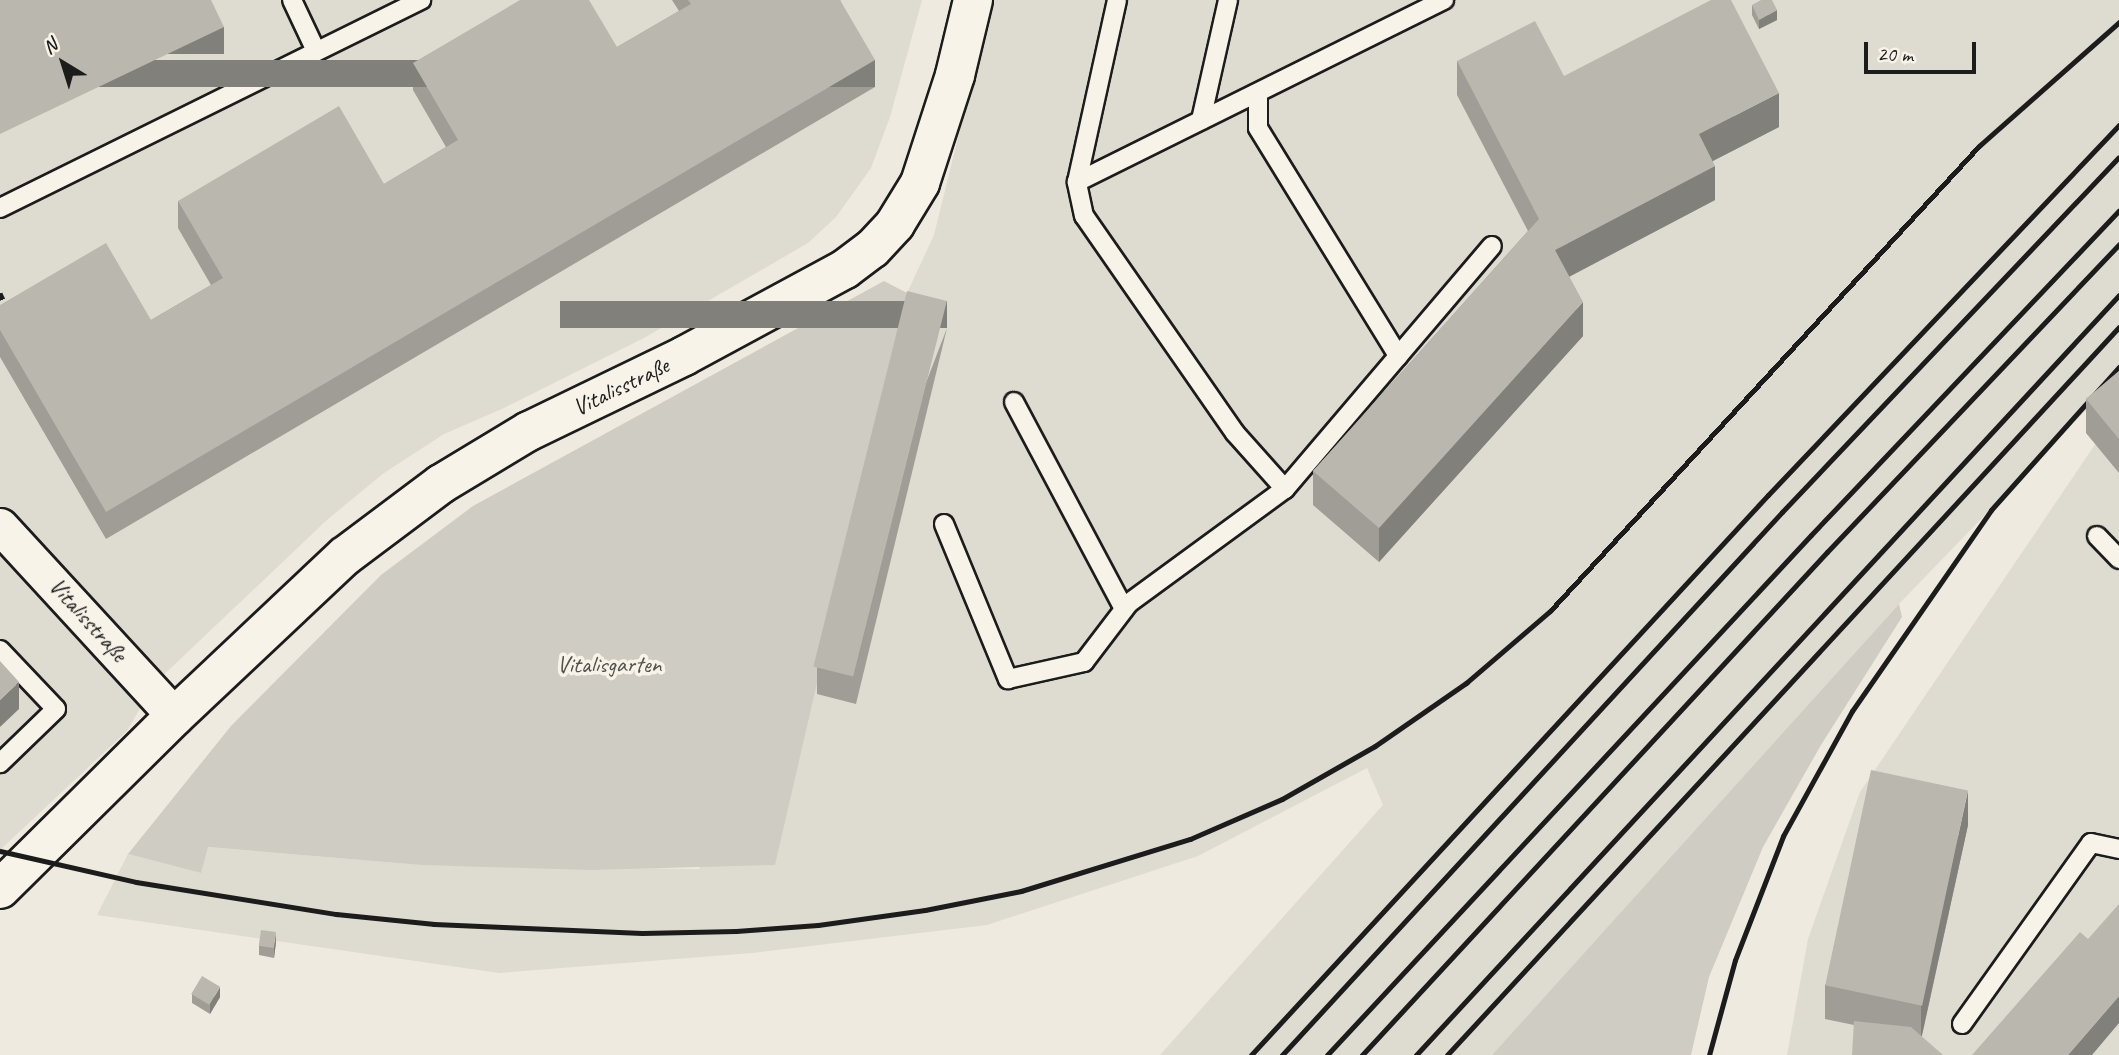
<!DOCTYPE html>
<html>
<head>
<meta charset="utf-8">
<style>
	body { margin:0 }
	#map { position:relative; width:2119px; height:1055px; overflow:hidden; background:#eeeae0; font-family:Caveat,sans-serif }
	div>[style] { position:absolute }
	.built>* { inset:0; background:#dedbd1 }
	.green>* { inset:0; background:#cfccc3 }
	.path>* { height:4.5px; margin-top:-2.25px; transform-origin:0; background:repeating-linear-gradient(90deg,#1c1c1c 0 7px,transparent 0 12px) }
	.roads { filter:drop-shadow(2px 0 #1c1c1c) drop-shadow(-2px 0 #1c1c1c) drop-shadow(0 2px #1c1c1c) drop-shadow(0 -2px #1c1c1c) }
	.service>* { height:18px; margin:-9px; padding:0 9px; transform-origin:9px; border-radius:9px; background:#f7f3e8 }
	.minor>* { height:35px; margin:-17.5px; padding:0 17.5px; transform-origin:17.5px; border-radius:17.5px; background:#f7f3e8 }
	.tertiary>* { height:38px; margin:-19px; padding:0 19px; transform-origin:19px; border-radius:19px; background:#f7f3e8 }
	.rail>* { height:5px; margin:-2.5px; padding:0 2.5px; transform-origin:2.5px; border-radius:2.5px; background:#1c1c1c }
	.wall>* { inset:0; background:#a09d96 }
	.shaded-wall>* { inset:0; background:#82807a; transform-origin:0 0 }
	.building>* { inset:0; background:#bab7af; transform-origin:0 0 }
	span { translate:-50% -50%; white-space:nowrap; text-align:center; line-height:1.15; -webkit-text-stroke:7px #f7f3e8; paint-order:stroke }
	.street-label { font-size:24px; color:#1c1c1c }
	.park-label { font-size:24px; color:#52514e }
	.north { position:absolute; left:28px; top:28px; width:70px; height:70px; -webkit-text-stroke:5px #f7f3e8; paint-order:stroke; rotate:322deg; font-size:19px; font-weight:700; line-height:28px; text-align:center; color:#1c1c1c }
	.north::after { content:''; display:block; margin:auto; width:24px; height:32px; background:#1c1c1c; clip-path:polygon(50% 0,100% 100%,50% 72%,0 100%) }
	.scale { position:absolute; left:1864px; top:42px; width:112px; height:32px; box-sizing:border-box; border:4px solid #1c1c1c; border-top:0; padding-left:9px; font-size:21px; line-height:24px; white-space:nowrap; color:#1c1c1c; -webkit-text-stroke:5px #f7f3e8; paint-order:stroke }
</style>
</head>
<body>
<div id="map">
	<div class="built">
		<i style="clip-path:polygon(0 0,922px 0,890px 117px,871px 168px,836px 217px,808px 243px,644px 338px,504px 408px,444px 434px,384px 473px,328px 519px,154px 684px,127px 731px,0 850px)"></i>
		<i style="clip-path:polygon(992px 0,2119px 0,2119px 376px,1899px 604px,1492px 1055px,1160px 1055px,1383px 805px,1367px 768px,1198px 856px,987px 925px,752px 953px,499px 973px,97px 915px,128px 854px,201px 873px,207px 847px,421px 865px,699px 869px,907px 293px,934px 235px)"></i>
		<i style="clip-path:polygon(2119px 409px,2119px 1055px,1787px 1055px,1808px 939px,1860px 792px)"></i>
	</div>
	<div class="green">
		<i style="clip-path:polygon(884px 281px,907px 293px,775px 865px,590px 870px,421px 865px,208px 847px,201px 873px,128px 854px,231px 726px,381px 575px,473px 506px)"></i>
		<i style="clip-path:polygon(1899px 604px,1902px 617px,1821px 745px,1763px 847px,1709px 977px,1691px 1055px,1492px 1055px)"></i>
	</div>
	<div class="path">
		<i style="left:0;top:293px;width:17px;rotate:65deg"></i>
	</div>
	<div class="roads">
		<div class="service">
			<i style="left:292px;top:0;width:56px;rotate:64.8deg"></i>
			<i style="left:1258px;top:93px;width:35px;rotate:90deg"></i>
			<i style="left:1258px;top:128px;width:268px;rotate:58.4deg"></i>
			<i style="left:1201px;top:120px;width:123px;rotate:-77.3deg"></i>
			<i style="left:1077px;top:182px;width:186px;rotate:-77.6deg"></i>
			<i style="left:0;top:208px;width:470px;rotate:-26.3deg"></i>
			<i style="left:1014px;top:402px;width:234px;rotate:62deg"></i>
			<i style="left:1285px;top:489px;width:319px;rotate:-49.6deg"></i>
			<i style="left:944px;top:524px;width:168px;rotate:67.6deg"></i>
			<i style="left:1008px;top:679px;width:78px;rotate:-12.6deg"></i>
			<i style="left:1084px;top:662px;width:74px;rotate:-52.7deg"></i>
			<i style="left:1129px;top:603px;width:193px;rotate:-36.2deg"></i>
			<i style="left:1285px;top:489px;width:75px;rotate:-131.8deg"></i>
			<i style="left:1235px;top:433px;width:264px;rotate:-124.8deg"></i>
			<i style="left:1084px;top:216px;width:35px;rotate:-102deg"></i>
			<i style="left:1077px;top:182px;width:410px;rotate:-26.4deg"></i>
			<i style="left:2097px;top:536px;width:32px;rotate:46deg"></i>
			<i style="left:0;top:650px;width:81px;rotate:46.5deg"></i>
			<i style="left:56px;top:709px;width:78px;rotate:136deg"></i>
			<i style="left:1962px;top:1024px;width:222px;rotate:-54.5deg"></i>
			<i style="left:2091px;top:843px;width:29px;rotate:12deg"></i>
		</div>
		<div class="minor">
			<i style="left:0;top:526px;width:258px;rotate:47.4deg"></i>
		</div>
		<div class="tertiary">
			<i style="left:0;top:889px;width:246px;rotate:-44.7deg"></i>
			<i style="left:175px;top:716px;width:233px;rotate:-43.3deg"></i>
			<i style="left:345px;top:556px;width:120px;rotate:-36.9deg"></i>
			<i style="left:441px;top:484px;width:103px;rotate:-31.1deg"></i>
			<i style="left:529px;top:431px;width:172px;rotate:-25.8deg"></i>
			<i style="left:684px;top:356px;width:183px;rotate:-28.4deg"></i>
			<i style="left:845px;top:269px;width:34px;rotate:-37deg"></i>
			<i style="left:872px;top:249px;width:34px;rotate:-47deg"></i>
			<i style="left:895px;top:224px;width:48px;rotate:-58.6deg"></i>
			<i style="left:920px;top:183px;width:114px;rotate:-72deg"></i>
			<i style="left:955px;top:75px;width:77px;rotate:-76.5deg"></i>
		</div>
	</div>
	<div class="rail">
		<i style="left:0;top:851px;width:139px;rotate:12.8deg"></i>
		<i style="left:136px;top:882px;width:203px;rotate:9.1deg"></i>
		<i style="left:336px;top:914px;width:99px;rotate:5.8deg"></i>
		<i style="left:434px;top:924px;width:208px;rotate:2.5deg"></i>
		<i style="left:642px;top:933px;width:94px;rotate:-1.2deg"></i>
		<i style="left:736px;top:931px;width:82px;rotate:-4.2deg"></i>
		<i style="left:818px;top:925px;width:108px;rotate:-8deg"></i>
		<i style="left:925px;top:910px;width:98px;rotate:-11.2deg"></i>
		<i style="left:1021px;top:891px;width:177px;rotate:-17.1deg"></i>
		<i style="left:1190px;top:839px;width:100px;rotate:-23.5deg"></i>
		<i style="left:1282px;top:799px;width:107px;rotate:-29.7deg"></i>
		<i style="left:1375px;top:746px;width:111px;rotate:-34.7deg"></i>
		<i style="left:1466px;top:683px;width:111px;rotate:-40.6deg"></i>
		<i style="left:1550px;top:611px;width:633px;rotate:-47.31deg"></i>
		<i style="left:1979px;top:146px;width:187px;rotate:-41.5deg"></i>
		<i style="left:1251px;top:1055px;width:762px;rotate:-47.29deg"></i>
		<i style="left:1768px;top:495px;width:510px;rotate:-46.51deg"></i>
		<i style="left:1282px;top:1055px;width:738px;rotate:-47.36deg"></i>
		<i style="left:1782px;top:512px;width:489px;rotate:-46.5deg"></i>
		<i style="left:1327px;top:1055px;width:710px;rotate:-47.05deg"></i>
		<i style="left:1811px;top:535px;width:447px;rotate:-46.5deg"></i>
		<i style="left:1362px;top:1055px;width:685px;rotate:-47.25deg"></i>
		<i style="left:1827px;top:552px;width:424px;rotate:-46.5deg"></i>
		<i style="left:1416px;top:1055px;width:1035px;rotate:-47.23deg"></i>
		<i style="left:1447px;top:1055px;width:991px;rotate:-47.29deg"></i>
		<i style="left:1709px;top:1055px;width:98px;rotate:-74.7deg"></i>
		<i style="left:1735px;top:960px;width:133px;rotate:-68.8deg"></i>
		<i style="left:1783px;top:836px;width:143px;rotate:-61.1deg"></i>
		<i style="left:1852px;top:711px;width:244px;rotate:-55.3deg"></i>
		<i style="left:1991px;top:510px;width:192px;rotate:-48.2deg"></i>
	</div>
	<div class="wall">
		<i style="clip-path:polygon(672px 0,840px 0,875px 87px,106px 539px,0 357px,0 305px,151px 320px,211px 285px,178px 228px,178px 201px,384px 184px,446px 147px,413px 90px,413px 63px,617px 47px,679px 11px)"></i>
		<i style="clip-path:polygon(1752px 5px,1777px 20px,1759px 29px,1752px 15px)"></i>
		<i style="clip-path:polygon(1457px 61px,1564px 76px,1779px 127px,1713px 161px,1715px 200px,1569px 277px,1583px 336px,1379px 562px,1313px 505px,1313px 471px,1528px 231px,1457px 95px)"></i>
		<i style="clip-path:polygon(947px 328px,856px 704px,817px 694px,817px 667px)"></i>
		<i style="clip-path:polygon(2119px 371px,2119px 473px,2086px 433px,2086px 399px)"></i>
		<i style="clip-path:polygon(1968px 825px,1922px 1036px,1854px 1025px,1825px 1019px,1825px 985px)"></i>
		<i style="clip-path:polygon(276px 942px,274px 958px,259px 955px,259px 946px)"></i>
		<i style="clip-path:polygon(192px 994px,220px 997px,210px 1014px,192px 1003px)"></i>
	</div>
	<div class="shaded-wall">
		<i style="clip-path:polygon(1777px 10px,1777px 20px,1759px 29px,1759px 20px)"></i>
		<i style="left:224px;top:27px;width:27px;height:248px;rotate:90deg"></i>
		<i style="left:875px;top:60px;width:27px;height:892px;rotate:90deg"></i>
		<i style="clip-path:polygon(1779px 93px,1779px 127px,1699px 168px,1699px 134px)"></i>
		<i style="clip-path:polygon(1715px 166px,1715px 200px,1555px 284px,1555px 250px)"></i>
		<i style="left:947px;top:301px;width:27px;height:387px;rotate:90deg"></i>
		<i style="clip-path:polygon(1583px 302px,1583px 336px,1379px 562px,1379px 528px)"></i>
		<i style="clip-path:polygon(19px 682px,19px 709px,0 727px,0 700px)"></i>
		<i style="clip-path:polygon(1968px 791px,1968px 825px,1921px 1039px,1921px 1005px)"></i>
		<i style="clip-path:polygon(276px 932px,276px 942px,274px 958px,274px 948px)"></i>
		<i style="clip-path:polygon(220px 987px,220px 997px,210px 1014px,210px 1004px)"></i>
		<i style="clip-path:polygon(2119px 996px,2119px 1023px,2092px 1055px,2068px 1055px)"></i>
	</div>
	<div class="building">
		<i style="clip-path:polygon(0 0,211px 0,224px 27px,0 134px)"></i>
		<i style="clip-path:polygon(520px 0,589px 0,617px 47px,691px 4px,688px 0,840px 0,875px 60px,106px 512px,0 330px,0 305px,106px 243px,151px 320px,223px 278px,178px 201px,339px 106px,384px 184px,458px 140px,413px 63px)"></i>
		<i style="clip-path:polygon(1711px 0,1731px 0,1779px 93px,1699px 134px,1715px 166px,1555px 250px,1583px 302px,1379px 528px,1313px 471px,1539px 219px,1457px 61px,1535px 21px,1564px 76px)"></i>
		<i style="clip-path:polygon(1761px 0,1772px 0,1777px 10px,1759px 20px,1752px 5px)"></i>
		<i style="left:907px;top:291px;width:41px;height:387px;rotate:14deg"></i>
		<i style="clip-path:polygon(2119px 371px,2119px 439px,2086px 399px)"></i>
		<i style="clip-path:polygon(0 661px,19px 682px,0 700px)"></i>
		<i style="left:1871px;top:770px;width:99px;height:220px;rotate:12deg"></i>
		<i style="clip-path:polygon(2119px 904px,2119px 996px,2068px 1055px,1972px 1055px,2080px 932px,2088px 939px)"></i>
		<i style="left:261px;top:930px;width:15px;height:16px;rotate:8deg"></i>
		<i style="left:202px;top:976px;width:21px;height:21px;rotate:31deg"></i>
		<i style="clip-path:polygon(1854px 1021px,1911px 1027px,1943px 1055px,1852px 1055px)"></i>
	</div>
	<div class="street-label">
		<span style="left:621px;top:387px;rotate:-26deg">Vitalisstraße</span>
		<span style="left:88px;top:620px;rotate:48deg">Vitalisstraße</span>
	</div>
	<div class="park-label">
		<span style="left:609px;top:665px">Vitalisgarten</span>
	</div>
	<div class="north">N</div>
	<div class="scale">20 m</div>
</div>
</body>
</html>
